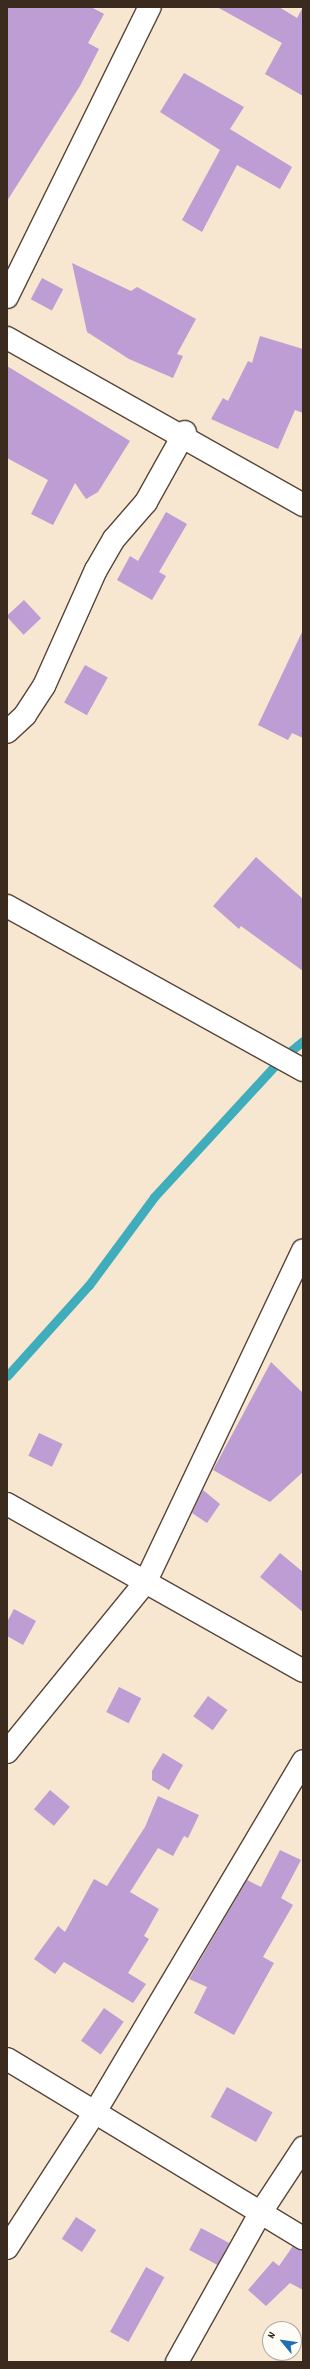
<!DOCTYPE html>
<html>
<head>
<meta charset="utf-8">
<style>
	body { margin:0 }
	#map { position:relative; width:310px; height:2369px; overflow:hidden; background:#f7e6d0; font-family:Dekko,sans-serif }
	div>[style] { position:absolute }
	.stream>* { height:9px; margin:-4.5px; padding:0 4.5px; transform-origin:4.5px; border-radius:4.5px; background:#3fadbc }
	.building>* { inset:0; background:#bd9dd3; transform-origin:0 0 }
	.roads { filter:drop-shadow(1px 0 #574639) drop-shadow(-1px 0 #574639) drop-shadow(0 1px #574639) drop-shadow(0 -1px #574639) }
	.street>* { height:22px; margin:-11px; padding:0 11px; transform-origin:11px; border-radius:11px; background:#fff }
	span { translate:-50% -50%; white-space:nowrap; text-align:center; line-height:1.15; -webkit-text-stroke:3.5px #fdfcf7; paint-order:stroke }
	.frame { position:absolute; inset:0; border:8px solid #3b2a1e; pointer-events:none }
	.north { position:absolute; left:262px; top:2321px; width:40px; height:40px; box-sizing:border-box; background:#fdfcf7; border:1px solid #afa8a0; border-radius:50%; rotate:299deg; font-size:11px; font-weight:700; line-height:16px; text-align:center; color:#3b2a1e }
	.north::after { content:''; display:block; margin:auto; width:14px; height:18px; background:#1f6fb2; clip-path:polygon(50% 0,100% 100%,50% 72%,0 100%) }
</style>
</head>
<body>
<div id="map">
	<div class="stream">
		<i style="left:7px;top:1376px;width:122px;rotate:-48deg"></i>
		<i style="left:89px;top:1285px;width:109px;rotate:-53.5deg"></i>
		<i style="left:154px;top:1197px;width:189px;rotate:-47.4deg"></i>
		<i style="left:282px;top:1058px;width:27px;rotate:-39deg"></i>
	</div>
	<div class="building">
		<i style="clip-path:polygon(7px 7px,91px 7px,104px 14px,88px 43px,99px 49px,80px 86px,7px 201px)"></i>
		<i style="clip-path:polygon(217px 7px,279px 7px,297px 18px,303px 7px,303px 96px,265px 74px,282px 43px)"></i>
		<i style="clip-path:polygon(184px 73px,244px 107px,230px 129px,292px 167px,280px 189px,237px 165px,202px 232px,182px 220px,220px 150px,160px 112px)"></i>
		<i style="clip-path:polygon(72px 263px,131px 291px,137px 287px,196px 319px,177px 354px,183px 356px,173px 378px,129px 359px,87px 332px)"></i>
		<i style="left:42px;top:278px;width:24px;height:24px;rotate:28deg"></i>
		<i style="clip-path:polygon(260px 336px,303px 349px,303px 413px,295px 410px,278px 449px,211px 419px,223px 398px,228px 401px,248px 361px,252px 363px)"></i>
		<i style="clip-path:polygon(7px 366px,130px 441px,98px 492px,86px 499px,75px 483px,53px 525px,31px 514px,48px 480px,7px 458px)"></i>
		<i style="clip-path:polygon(166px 512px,187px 524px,159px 572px,166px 576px,152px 600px,117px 580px,130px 556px,138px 561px)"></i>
		<i style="left:24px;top:600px;width:25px;height:24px;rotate:47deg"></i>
		<i style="clip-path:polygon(303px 630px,303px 738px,292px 733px,288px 740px,258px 725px)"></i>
		<i style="left:85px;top:665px;width:26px;height:43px;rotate:29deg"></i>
		<i style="clip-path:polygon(256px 857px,303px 899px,303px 971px,241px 926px,239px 929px,213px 906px)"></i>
		<i style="clip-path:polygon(271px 1362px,303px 1393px,303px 1472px,270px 1502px,213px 1470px)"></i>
		<i style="left:39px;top:1433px;width:26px;height:25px;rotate:25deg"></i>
		<i style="clip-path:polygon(203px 1490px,220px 1504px,207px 1523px,192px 1513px)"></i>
		<i style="clip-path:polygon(280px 1553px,303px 1572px,303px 1612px,260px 1577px)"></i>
		<i style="clip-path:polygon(14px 1609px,36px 1621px,23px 1645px,7px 1636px,7px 1622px)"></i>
		<i style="left:119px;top:1687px;width:25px;height:28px;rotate:27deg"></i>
		<i style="left:208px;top:1696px;width:24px;height:25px;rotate:36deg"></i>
		<i style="clip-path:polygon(163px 1753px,183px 1765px,169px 1790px,152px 1780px,152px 1771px)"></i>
		<i style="left:50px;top:1790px;width:26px;height:25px;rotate:40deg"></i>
		<i style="clip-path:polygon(158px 1796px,199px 1815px,188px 1838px,184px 1836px,173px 1856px,158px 1848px,130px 1892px,159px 1909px,144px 1936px,149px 1939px,128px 1973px,146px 1984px,133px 2003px,64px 1962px,55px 1974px,34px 1959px,58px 1926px,65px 1932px,94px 1879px,107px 1886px,145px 1827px)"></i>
		<i style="clip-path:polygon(280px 1850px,301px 1860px,281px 1898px,293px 1905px,263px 1957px,274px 1963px,234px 2035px,194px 2013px,207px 1987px,189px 1979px,247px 1880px,261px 1887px)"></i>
		<i style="left:104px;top:2008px;width:24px;height:40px;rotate:35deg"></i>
		<i style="left:227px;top:2087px;width:52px;height:34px;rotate:29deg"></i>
		<i style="left:76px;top:2217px;width:24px;height:26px;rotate:33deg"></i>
		<i style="left:201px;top:2228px;width:32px;height:25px;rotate:28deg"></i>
		<i style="clip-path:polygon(293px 2246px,303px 2250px,303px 2290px,290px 2283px,266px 2306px,248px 2290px,273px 2261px,279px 2266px)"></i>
		<i style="left:146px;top:2267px;width:21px;height:74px;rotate:29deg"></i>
	</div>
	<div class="roads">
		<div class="street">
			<i style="left:7px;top:297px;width:323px;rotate:-63.8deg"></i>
			<i style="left:7px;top:338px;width:340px;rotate:29.4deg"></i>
			<i style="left:7px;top:732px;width:25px;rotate:-43deg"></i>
			<i style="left:25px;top:715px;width:35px;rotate:-57deg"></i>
			<i style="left:44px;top:686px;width:127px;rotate:-65.9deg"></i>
			<i style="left:96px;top:570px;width:36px;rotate:-60deg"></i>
			<i style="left:114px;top:539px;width:49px;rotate:-49.1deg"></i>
			<i style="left:146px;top:502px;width:80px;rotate:-60.9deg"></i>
			<i style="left:7px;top:906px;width:338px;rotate:29deg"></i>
			<i style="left:7px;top:1504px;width:340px;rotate:29.4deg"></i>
			<i style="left:7px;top:1752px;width:218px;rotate:-50.8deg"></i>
			<i style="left:145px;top:1583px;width:368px;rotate:-64.6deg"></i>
			<i style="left:7px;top:2059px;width:346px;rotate:31.2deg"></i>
			<i style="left:7px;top:2248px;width:162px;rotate:-57.1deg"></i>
			<i style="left:95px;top:2112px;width:408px;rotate:-59.3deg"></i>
			<i style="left:177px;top:2362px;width:172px;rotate:-60.8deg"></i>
			<i style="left:261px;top:2212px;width:77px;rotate:-56.7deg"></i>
		</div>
	</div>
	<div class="frame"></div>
	<div class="north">N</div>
</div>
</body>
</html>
